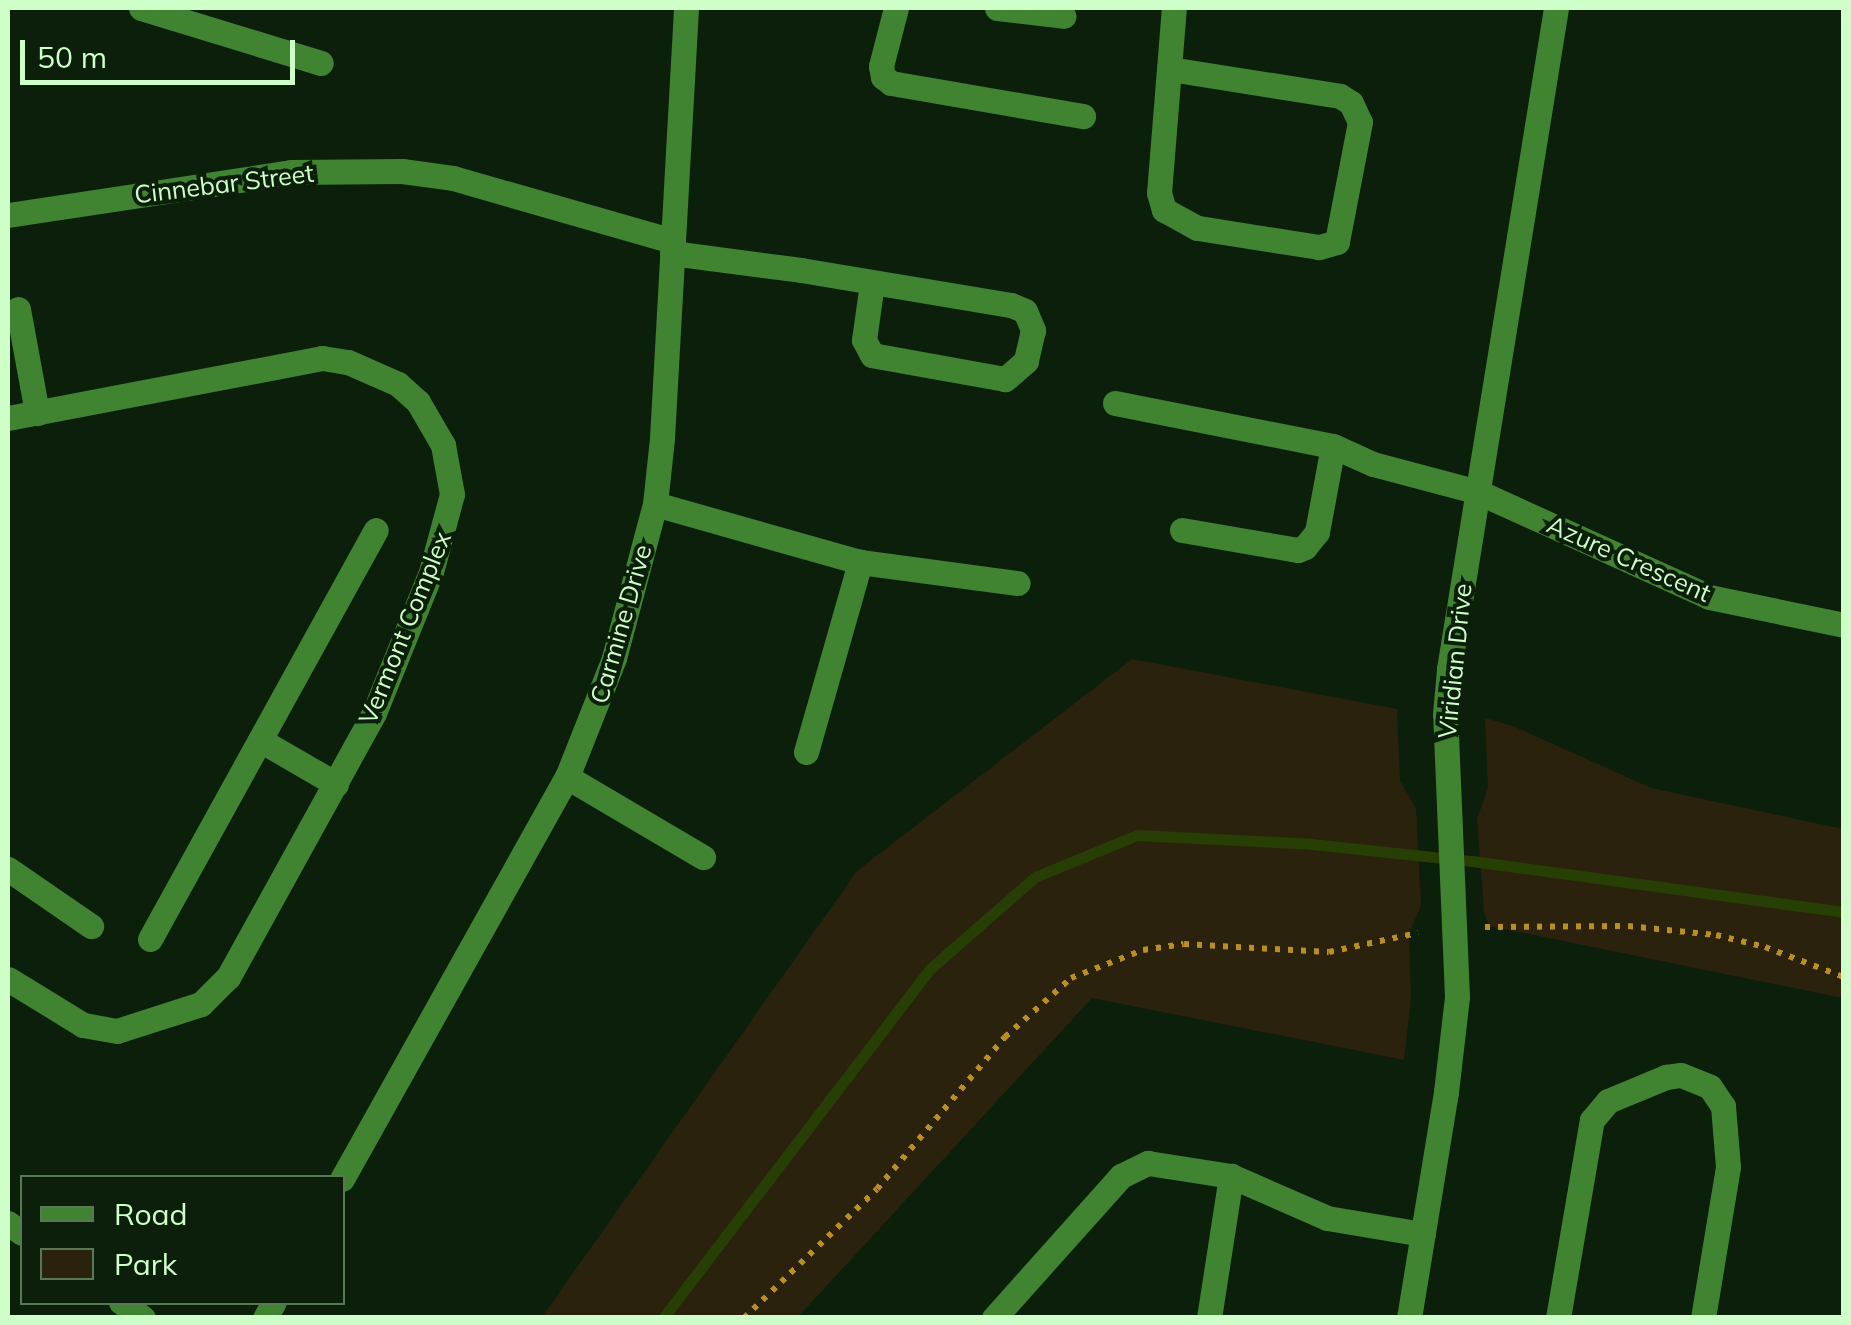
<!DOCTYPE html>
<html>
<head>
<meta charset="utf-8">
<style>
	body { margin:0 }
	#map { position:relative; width:1851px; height:1325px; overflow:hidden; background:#0b1f0a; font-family:Mulish,sans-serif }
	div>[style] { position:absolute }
	.green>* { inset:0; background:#2a220d }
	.stream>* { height:11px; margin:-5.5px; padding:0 5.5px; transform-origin:5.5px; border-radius:5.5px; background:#273e04 }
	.path>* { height:6px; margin-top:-3px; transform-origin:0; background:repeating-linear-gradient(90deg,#ba8e21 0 5px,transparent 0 13px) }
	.minor>* { height:25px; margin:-12.5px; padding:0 12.5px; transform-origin:12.5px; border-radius:12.5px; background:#408330 }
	span { translate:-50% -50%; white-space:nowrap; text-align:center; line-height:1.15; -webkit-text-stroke:8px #0b1f0a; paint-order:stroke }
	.street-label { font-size:25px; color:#cfffc9 }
	.frame { position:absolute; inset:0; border:10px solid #cfffc9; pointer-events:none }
	.legend { position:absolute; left:20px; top:1175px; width:325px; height:130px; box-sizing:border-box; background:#0b1f0a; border:2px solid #597956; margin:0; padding:12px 18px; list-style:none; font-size:30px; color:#cfffc9 }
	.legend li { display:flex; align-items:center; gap:20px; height:50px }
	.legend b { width:50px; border:2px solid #597956 }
	.scale { position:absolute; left:20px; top:40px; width:275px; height:45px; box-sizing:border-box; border:5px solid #cfffc9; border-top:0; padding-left:12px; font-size:30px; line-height:35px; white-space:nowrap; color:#cfffc9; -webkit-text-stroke:8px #0b1f0a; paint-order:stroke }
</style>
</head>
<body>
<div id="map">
	<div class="green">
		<i style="clip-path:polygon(1132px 659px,1397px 709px,1400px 781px,1416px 808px,1421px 905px,1409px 934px,1411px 998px,1404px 1060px,1092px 998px,798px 1317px,542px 1317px,857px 871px)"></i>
		<i style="clip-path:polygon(1485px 718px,1513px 726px,1651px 788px,1843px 829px,1843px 998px,1489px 926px,1484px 912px,1477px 819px,1488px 788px)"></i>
	</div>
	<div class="stream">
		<i style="left:663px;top:1318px;width:441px;rotate:-52.6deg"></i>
		<i style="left:931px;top:968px;width:138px;rotate:-41.2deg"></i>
		<i style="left:1035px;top:877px;width:110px;rotate:-22.4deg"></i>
		<i style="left:1137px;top:835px;width:175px;rotate:2.9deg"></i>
		<i style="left:1312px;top:844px;width:161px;rotate:6.1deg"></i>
		<i style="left:1472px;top:861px;width:375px;rotate:7.8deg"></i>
	</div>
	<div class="path">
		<i style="left:1485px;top:927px;width:143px;rotate:-0.4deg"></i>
		<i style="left:1628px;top:926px;width:88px;rotate:5.8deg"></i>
		<i style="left:1716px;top:935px;width:50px;rotate:13.8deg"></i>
		<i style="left:1765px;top:947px;width:85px;rotate:20.8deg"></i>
		<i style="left:744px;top:1318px;width:185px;rotate:-44.1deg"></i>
		<i style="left:877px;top:1189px;width:199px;rotate:-49.9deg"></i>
		<i style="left:1005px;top:1037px;width:89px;rotate:-41.8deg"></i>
		<i style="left:1071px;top:978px;width:77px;rotate:-21.3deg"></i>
		<i style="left:1143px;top:950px;width:41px;rotate:-8.3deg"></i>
		<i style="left:1184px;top:944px;width:145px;rotate:3.2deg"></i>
		<i style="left:1329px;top:952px;width:91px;rotate:-12.1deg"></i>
	</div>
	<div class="minor">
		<i style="left:141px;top:8px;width:188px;rotate:17deg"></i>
		<i style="left:896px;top:8px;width:60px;rotate:104.5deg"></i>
		<i style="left:881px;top:66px;width:11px;rotate:80deg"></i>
		<i style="left:883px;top:77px;width:10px;rotate:37deg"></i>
		<i style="left:891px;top:83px;width:195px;rotate:9.8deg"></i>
		<i style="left:997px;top:8px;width:67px;rotate:6.8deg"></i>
		<i style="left:1170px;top:69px;width:172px;rotate:9deg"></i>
		<i style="left:1340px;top:96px;width:13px;rotate:32deg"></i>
		<i style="left:1351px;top:103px;width:21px;rotate:65deg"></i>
		<i style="left:1360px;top:122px;width:122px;rotate:100.9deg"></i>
		<i style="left:1337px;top:242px;width:19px;rotate:164deg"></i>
		<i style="left:1319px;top:247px;width:123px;rotate:-171.1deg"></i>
		<i style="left:1197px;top:228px;width:38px;rotate:-151deg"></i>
		<i style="left:1164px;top:210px;width:18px;rotate:-106deg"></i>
		<i style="left:1159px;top:193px;width:186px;rotate:-85.4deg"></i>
		<i style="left:8px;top:215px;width:286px;rotate:-8.6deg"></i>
		<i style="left:291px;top:172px;width:111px;rotate:-0.5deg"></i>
		<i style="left:402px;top:171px;width:51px;rotate:7.8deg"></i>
		<i style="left:453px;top:178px;width:229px;rotate:16deg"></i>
		<i style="left:672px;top:253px;width:130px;rotate:7.5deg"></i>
		<i style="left:801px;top:270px;width:213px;rotate:9.5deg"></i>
		<i style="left:1011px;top:305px;width:15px;rotate:23deg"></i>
		<i style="left:1025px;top:311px;width:21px;rotate:67deg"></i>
		<i style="left:1033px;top:330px;width:32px;rotate:103deg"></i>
		<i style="left:1026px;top:361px;width:28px;rotate:139deg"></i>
		<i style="left:1005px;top:379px;width:135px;rotate:-169.8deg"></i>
		<i style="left:872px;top:355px;width:17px;rotate:-118deg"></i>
		<i style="left:864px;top:340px;width:58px;rotate:-82deg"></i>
		<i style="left:18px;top:309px;width:106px;rotate:79.6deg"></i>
		<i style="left:1115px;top:403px;width:222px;rotate:11.2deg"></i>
		<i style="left:1333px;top:446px;width:44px;rotate:24.2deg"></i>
		<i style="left:1373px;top:464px;width:109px;rotate:14.9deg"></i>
		<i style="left:1478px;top:492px;width:254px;rotate:24.4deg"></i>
		<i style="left:1709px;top:597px;width:138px;rotate:11.7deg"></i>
		<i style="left:8px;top:418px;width:320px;rotate:-10.8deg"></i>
		<i style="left:322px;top:358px;width:26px;rotate:9deg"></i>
		<i style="left:348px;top:362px;width:55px;rotate:23.7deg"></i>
		<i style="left:398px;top:384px;width:27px;rotate:42deg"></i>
		<i style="left:418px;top:402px;width:50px;rotate:59.8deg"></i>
		<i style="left:443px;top:445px;width:50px;rotate:79.6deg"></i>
		<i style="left:452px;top:494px;width:81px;rotate:105.1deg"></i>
		<i style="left:431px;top:572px;width:152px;rotate:112deg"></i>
		<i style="left:374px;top:713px;width:302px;rotate:118.9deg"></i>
		<i style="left:228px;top:977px;width:38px;rotate:135deg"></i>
		<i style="left:201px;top:1004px;width:88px;rotate:162.2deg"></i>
		<i style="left:117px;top:1031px;width:35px;rotate:-170deg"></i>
		<i style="left:83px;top:1025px;width:88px;rotate:-148.5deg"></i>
		<i style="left:655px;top:504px;width:213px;rotate:15.8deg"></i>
		<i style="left:860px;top:562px;width:159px;rotate:7.6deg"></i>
		<i style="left:1182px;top:530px;width:118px;rotate:9.8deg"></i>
		<i style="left:1298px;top:550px;width:8px;rotate:-23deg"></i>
		<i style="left:1305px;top:547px;width:19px;rotate:-51deg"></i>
		<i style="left:1317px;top:532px;width:87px;rotate:-79.5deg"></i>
		<i style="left:260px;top:740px;width:88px;rotate:30.1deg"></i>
		<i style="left:806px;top:752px;width:198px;rotate:-74.1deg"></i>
		<i style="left:567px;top:777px;width:158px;rotate:30.5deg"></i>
		<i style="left:8px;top:869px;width:101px;rotate:34.5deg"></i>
		<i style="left:150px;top:939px;width:467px;rotate:-61.1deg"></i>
		<i style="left:342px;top:1179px;width:461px;rotate:-60.8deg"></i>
		<i style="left:567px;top:777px;width:128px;rotate:-68.4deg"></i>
		<i style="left:614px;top:658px;width:159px;rotate:-75.1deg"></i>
		<i style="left:655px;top:504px;width:66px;rotate:-83.9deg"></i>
		<i style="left:662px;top:438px;width:431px;rotate:-86.8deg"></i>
		<i style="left:8px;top:1223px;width:17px;rotate:36deg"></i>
		<i style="left:121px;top:1302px;width:27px;rotate:36deg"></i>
		<i style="left:265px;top:1318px;width:18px;rotate:-61deg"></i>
		<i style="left:994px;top:1318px;width:191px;rotate:-48.2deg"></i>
		<i style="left:1121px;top:1176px;width:30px;rotate:-26deg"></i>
		<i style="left:1148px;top:1163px;width:84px;rotate:8.9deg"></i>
		<i style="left:1231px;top:1176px;width:105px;rotate:23.6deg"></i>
		<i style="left:1327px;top:1218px;width:97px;rotate:9.5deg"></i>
		<i style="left:1209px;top:1318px;width:144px;rotate:-81.2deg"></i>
		<i style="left:1409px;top:1318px;width:229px;rotate:-80.7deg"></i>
		<i style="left:1446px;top:1092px;width:96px;rotate:-83.4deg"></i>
		<i style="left:1457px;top:997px;width:283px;rotate:-92.4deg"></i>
		<i style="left:1445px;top:714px;width:45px;rotate:-84.9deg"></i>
		<i style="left:1449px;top:669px;width:670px;rotate:-80.8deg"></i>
		<i style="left:1558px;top:1318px;width:201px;rotate:-80.3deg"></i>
		<i style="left:1592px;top:1120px;width:25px;rotate:-50deg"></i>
		<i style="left:1608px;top:1101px;width:63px;rotate:-22.5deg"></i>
		<i style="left:1666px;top:1077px;width:15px;rotate:-8deg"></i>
		<i style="left:1681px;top:1075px;width:31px;rotate:22deg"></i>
		<i style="left:1710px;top:1087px;width:23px;rotate:56deg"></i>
		<i style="left:1723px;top:1106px;width:61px;rotate:85.3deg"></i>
		<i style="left:1728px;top:1167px;width:153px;rotate:99.4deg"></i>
	</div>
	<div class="street-label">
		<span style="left:224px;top:184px;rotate:-7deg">Cinnebar Street</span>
		<span style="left:1629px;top:559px;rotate:24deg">Azure Crescent</span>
		<span style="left:621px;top:624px;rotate:-74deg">Carmine Drive</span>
		<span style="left:405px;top:628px;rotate:-68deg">Vermont Complex</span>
		<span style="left:1455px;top:661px;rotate:-84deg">Viridian Drive</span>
	</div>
	<div class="frame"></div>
	<ul class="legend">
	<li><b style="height:12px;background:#408330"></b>Road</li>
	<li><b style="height:28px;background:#2a220d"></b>Park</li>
	</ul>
	<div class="scale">50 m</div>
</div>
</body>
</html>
